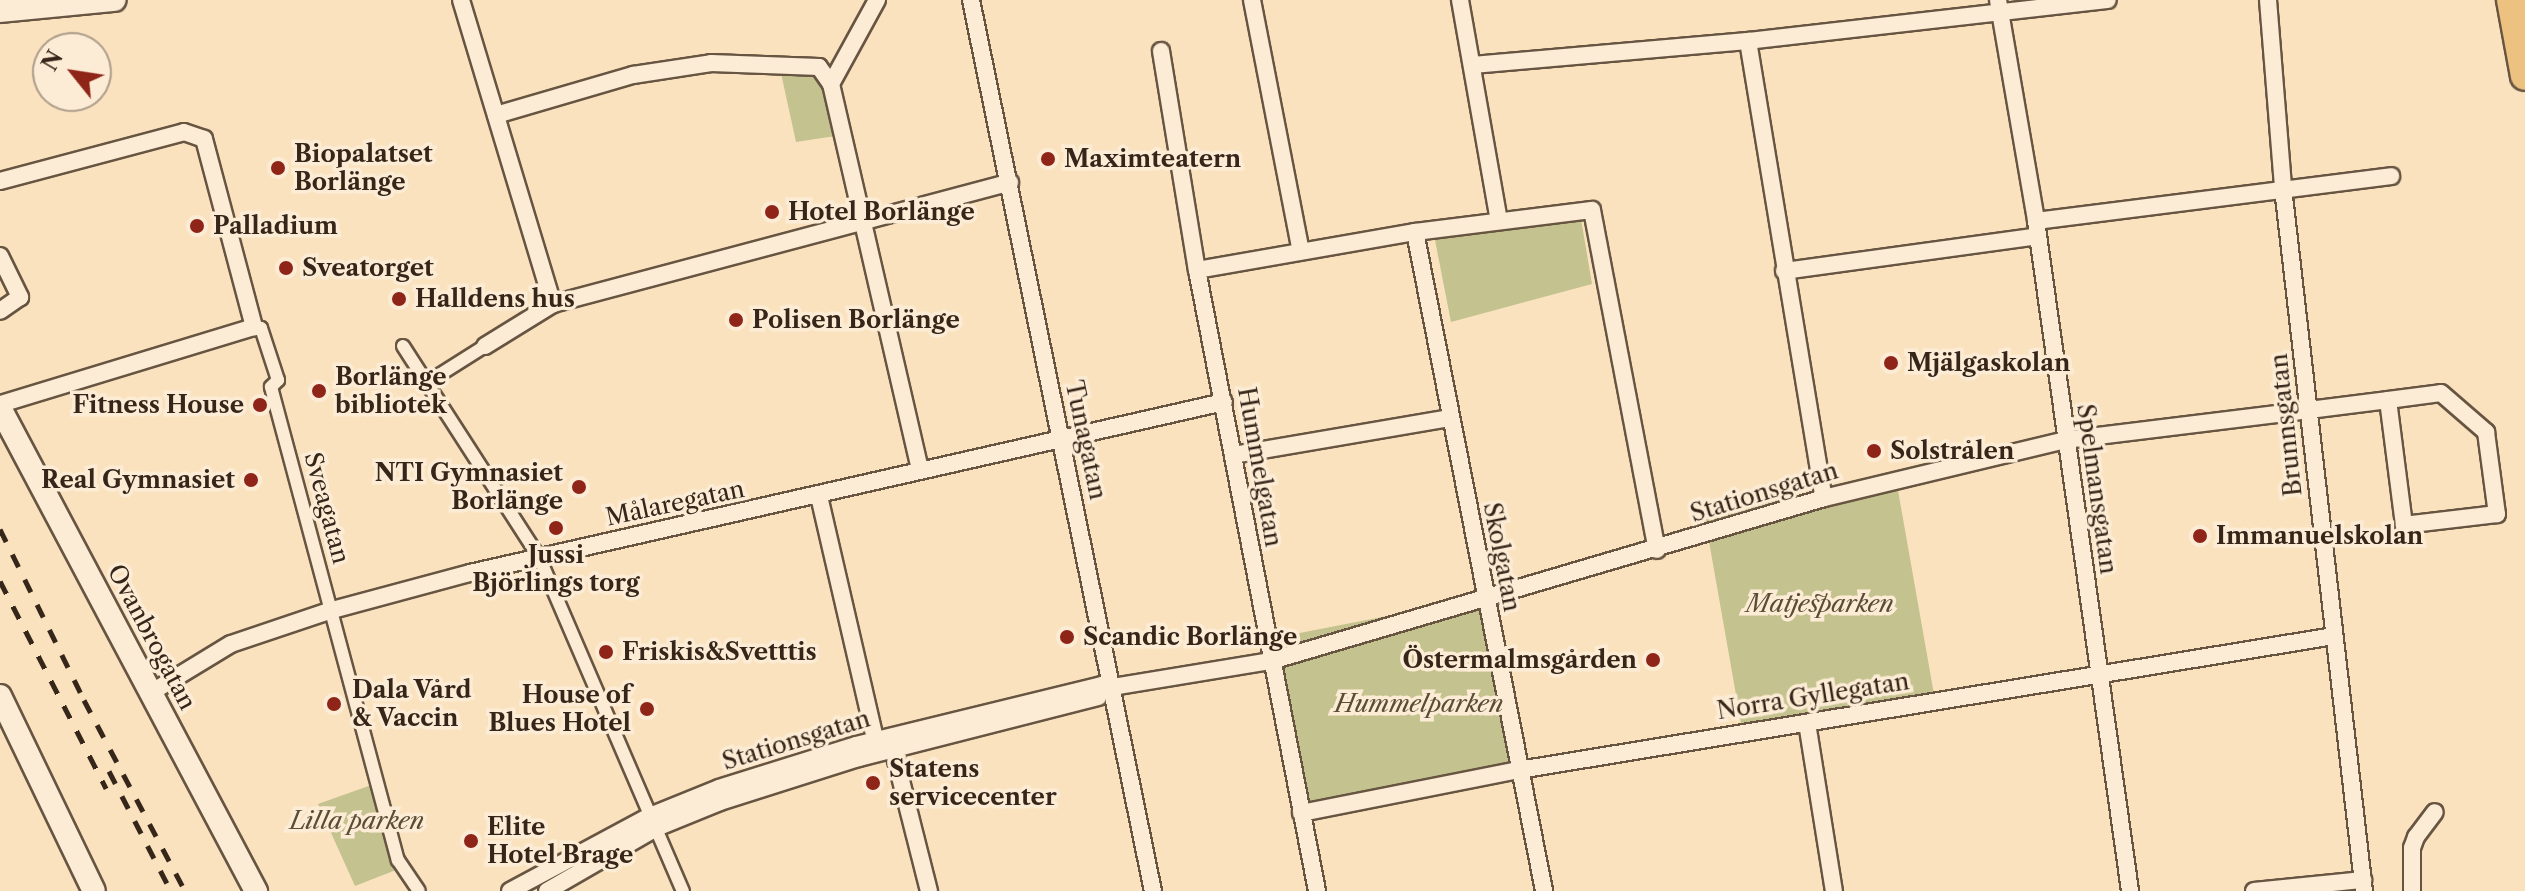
<!DOCTYPE html>
<html>
<head>
<meta charset="utf-8">
<style>
	body { margin:0 }
	#map { position:relative; width:2525px; height:891px; overflow:hidden; background:#fae2bf; font-family:"Libre Caslon Text",serif }
	div>[style] { position:absolute }
	.green>* { inset:0; background:#c4c28e; transform-origin:0 0 }
	.roads { filter:drop-shadow(2px 0 #675542) drop-shadow(-2px 0 #675542) drop-shadow(0 2px #675542) drop-shadow(0 -2px #675542) }
	.pedestrian>* { height:12px; margin:-6px; padding:0 6px; transform-origin:6px; border-radius:6px; background:#fcecd5 }
	.minor>* { height:16px; margin:-8px; padding:0 8px; transform-origin:8px; border-radius:8px; background:#fcecd5 }
	.tertiary>* { height:22px; margin:-11px; padding:0 11px; transform-origin:11px; border-radius:11px; background:#fcecd5 }
	.trunk>* { height:28px; margin:-14px; padding:0 14px; transform-origin:14px; border-radius:14px; background:#edc180 }
	.rail>* { height:5px; margin-top:-2.5px; transform-origin:0; background:repeating-linear-gradient(90deg,#362619 0 14px,transparent 0 28px) }
	.dots>* { width:22px; height:22px; translate:-50% -50%; box-sizing:border-box; border:4px solid #fcecd5; border-radius:50% }
	span { translate:-50% -50%; white-space:nowrap; text-align:center; line-height:1.15; -webkit-text-stroke:7px #fcecd5; paint-order:stroke }
	.poi-label { font-size:24px; color:#362619; font-weight:700 }
	.left { translate:0 -50%; text-align:left }
	.right { translate:-100% -50%; text-align:right }
	.street-label { font-size:24px; color:#362619 }
	.park-label { font-size:24px; color:#5a4d36; font-style:italic }
	.north { position:absolute; left:32px; top:32px; width:80px; height:80px; box-sizing:border-box; background:#fcecd5; border:2px solid #ad9d8a; border-radius:50%; rotate:300deg; font-size:22px; font-weight:700; line-height:32px; text-align:center; color:#362619 }
	.north::after { content:''; display:block; margin:auto; width:28px; height:36px; background:#8f2418; clip-path:polygon(50% 0,100% 100%,50% 72%,0 100%) }
</style>
</head>
<body>
<div id="map">
	<div class="green">
		<i style="clip-path:polygon(779px 64px,819px 67px,842px 135px,796px 142px)"></i>
		<i style="clip-path:polygon(1580px 213px,1592px 284px,1451px 322px,1434px 235px)"></i>
		<i style="left:1896px;top:479px;width:224px;height:195px;rotate:80deg"></i>
		<i style="left:1485px;top:597px;width:176px;height:223px;rotate:79deg"></i>
		<i style="clip-path:polygon(377px 783px,401px 868px,355px 886px,318px 804px)"></i>
	</div>
	<div class="roads">
		<div class="pedestrian">
			<i style="left:254px;top:327px;width:7px;rotate:8deg"></i>
			<i style="left:261px;top:328px;width:55px;rotate:71.9deg"></i>
			<i style="left:278px;top:380px;width:10px;rotate:135deg"></i>
			<i style="left:271px;top:387px;width:490px;rotate:75deg"></i>
			<i style="left:398px;top:860px;width:37px;rotate:56deg"></i>
			<i style="left:403px;top:346px;width:251px;rotate:57.2deg"></i>
			<i style="left:539px;top:557px;width:364px;rotate:66.7deg"></i>
			<i style="left:428px;top:382px;width:67px;rotate:-32.3deg"></i>
		</div>
		<div class="minor">
			<i style="left:461px;top:0;width:318px;rotate:73.2deg"></i>
			<i style="left:877px;top:0;width:96px;rotate:118.7deg"></i>
			<i style="left:831px;top:84px;width:397px;rotate:77deg"></i>
			<i style="left:971px;top:0;width:909px;rotate:78.46deg"></i>
			<i style="left:1252px;top:0;width:256px;rotate:79deg"></i>
			<i style="left:1460px;top:0;width:224px;rotate:80deg"></i>
			<i style="left:1998px;top:0;width:224px;rotate:80.2deg"></i>
			<i style="left:2036px;top:221px;width:677px;rotate:82.01deg"></i>
			<i style="left:2268px;top:0;width:189px;rotate:85.4deg"></i>
			<i style="left:2283px;top:188px;width:708px;rotate:83.43deg"></i>
			<i style="left:1748px;top:41px;width:463px;rotate:80.6deg"></i>
			<i style="left:1161px;top:51px;width:222px;rotate:80.7deg"></i>
			<i style="left:1197px;top:270px;width:632px;rotate:79.06deg"></i>
			<i style="left:1472px;top:65px;width:277px;rotate:-5deg"></i>
			<i style="left:1748px;top:41px;width:362px;rotate:-6.5deg"></i>
			<i style="left:496px;top:115px;width:143px;rotate:-16.3deg"></i>
			<i style="left:633px;top:75px;width:79px;rotate:-8.7deg"></i>
			<i style="left:711px;top:63px;width:108px;rotate:2.1deg"></i>
			<i style="left:819px;top:67px;width:21px;rotate:55deg"></i>
			<i style="left:0;top:181px;width:190px;rotate:-14.9deg"></i>
			<i style="left:184px;top:132px;width:21px;rotate:19deg"></i>
			<i style="left:204px;top:139px;width:195px;rotate:75.1deg"></i>
			<i style="left:254px;top:327px;width:265px;rotate:163.1deg"></i>
			<i style="left:2036px;top:221px;width:358px;rotate:-7.2deg"></i>
			<i style="left:1415px;top:232px;width:672px;rotate:78.92deg"></i>
			<i style="left:0;top:256px;width:46px;rotate:64deg"></i>
			<i style="left:20px;top:297px;width:24px;rotate:145deg"></i>
			<i style="left:1197px;top:270px;width:221px;rotate:-9.9deg"></i>
			<i style="left:1415px;top:232px;width:178px;rotate:-7.1deg"></i>
			<i style="left:1592px;top:210px;width:346px;rotate:79.2deg"></i>
			<i style="left:1784px;top:271px;width:256px;rotate:-7.8deg"></i>
			<i style="left:485px;top:346px;width:80px;rotate:-31.7deg"></i>
			<i style="left:553px;top:304px;width:473px;rotate:-14.9deg"></i>
			<i style="left:1233px;top:455px;width:220px;rotate:-9.7deg"></i>
			<i style="left:819px;top:496px;width:263px;rotate:77deg"></i>
			<i style="left:152px;top:692px;width:92px;rotate:-31.3deg"></i>
			<i style="left:231px;top:644px;width:103px;rotate:-18.6deg"></i>
			<i style="left:329px;top:611px;width:146px;rotate:-15.1deg"></i>
			<i style="left:470px;top:573px;width:773px;rotate:-12.78deg"></i>
			<i style="left:1807px;top:723px;width:170px;rotate:80.9deg"></i>
			<i style="left:891px;top:741px;width:155px;rotate:75.8deg"></i>
			<i style="left:1301px;top:813px;width:222px;rotate:-11.2deg"></i>
			<i style="left:1519px;top:770px;width:826px;rotate:-9.34deg"></i>
			<i style="left:510px;top:891px;width:159px;rotate:-28.2deg"></i>
			<i style="left:650px;top:816px;width:74px;rotate:-22.1deg"></i>
			<i style="left:719px;top:788px;width:144px;rotate:-17.4deg"></i>
			<i style="left:856px;top:745px;width:253px;rotate:-13.7deg"></i>
			<i style="left:1102px;top:685px;width:10px;rotate:11deg"></i>
			<i style="left:1112px;top:687px;width:161px;rotate:-9.3deg"></i>
			<i style="left:1271px;top:661px;width:577px;rotate:-16.42deg"></i>
			<i style="left:1824px;top:498px;width:248px;rotate:-13.5deg"></i>
			<i style="left:2065px;top:440px;width:246px;rotate:-7deg"></i>
			<i style="left:2309px;top:410px;width:80px;rotate:-7.2deg"></i>
			<i style="left:2388px;top:400px;width:53px;rotate:-7.5deg"></i>
			<i style="left:2441px;top:393px;width:60px;rotate:40.9deg"></i>
			<i style="left:2486px;top:432px;width:83px;rotate:82.4deg"></i>
			<i style="left:2497px;top:514px;width:94px;rotate:173.3deg"></i>
			<i style="left:2404px;top:525px;width:126px;rotate:-97.3deg"></i>
			<i style="left:547px;top:891px;width:126px;rotate:-30deg"></i>
			<i style="left:656px;top:828px;width:69px;rotate:-22.1deg"></i>
			<i style="left:720px;top:802px;width:146px;rotate:-17.6deg"></i>
			<i style="left:859px;top:758px;width:247px;rotate:-14.3deg"></i>
			<i style="left:2254px;top:891px;width:110px;rotate:-5.8deg"></i>
			<i style="left:2412px;top:891px;width:43px;rotate:-90deg"></i>
			<i style="left:2412px;top:848px;width:12px;rotate:-70deg"></i>
			<i style="left:2416px;top:837px;width:31px;rotate:-53deg"></i>
		</div>
		<div class="tertiary">
			<i style="left:0;top:11px;width:115px;rotate:-5.5deg"></i>
			<i style="left:0;top:408px;width:547px;rotate:62.08deg"></i>
			<i style="left:0;top:696px;width:216px;rotate:64.3deg"></i>
		</div>
		<div class="trunk">
			<i style="left:2511px;top:0;width:77px;rotate:79.6deg"></i>
		</div>
	</div>
	<div class="rail">
		<i style="left:0;top:529px;width:191px;rotate:63.8deg"></i>
		<i style="left:84px;top:700px;width:216px;rotate:62.1deg"></i>
		<i style="left:0;top:581px;width:233px;rotate:62.9deg"></i>
		<i style="left:109px;top:771px;width:135px;rotate:62.7deg"></i>
	</div>
	<div class="dots">
		<i style="left:1048px;top:159px;background:#8f2418"></i>
		<i style="left:278px;top:168px;background:#8f2418"></i>
		<i style="left:772px;top:212px;background:#8f2418"></i>
		<i style="left:197px;top:226px;background:#8f2418"></i>
		<i style="left:286px;top:268px;background:#8f2418"></i>
		<i style="left:399px;top:299px;background:#8f2418"></i>
		<i style="left:736px;top:320px;background:#8f2418"></i>
		<i style="left:1891px;top:363px;background:#8f2418"></i>
		<i style="left:319px;top:391px;background:#8f2418"></i>
		<i style="left:260px;top:405px;background:#8f2418"></i>
		<i style="left:1874px;top:451px;background:#8f2418"></i>
		<i style="left:251px;top:480px;background:#8f2418"></i>
		<i style="left:579px;top:487px;background:#8f2418"></i>
		<i style="left:556px;top:528px;background:#8f2418"></i>
		<i style="left:2200px;top:536px;background:#8f2418"></i>
		<i style="left:1067px;top:637px;background:#8f2418"></i>
		<i style="left:606px;top:652px;background:#8f2418"></i>
		<i style="left:1653px;top:660px;background:#8f2418"></i>
		<i style="left:334px;top:704px;background:#8f2418"></i>
		<i style="left:647px;top:709px;background:#8f2418"></i>
		<i style="left:873px;top:783px;background:#8f2418"></i>
		<i style="left:471px;top:841px;background:#8f2418"></i>
	</div>
	<div class="poi-label">
		<span class="left" style="left:294px;top:168px">Biopalatset<br>Borlänge</span>
		<span class="left" style="left:1064px;top:159px">Maximteatern</span>
		<span class="left" style="left:788px;top:212px">Hotel Borlänge</span>
		<span class="left" style="left:213px;top:226px">Palladium</span>
		<span class="left" style="left:302px;top:268px">Sveatorget</span>
		<span class="left" style="left:415px;top:299px">Halldens hus</span>
		<span class="left" style="left:752px;top:320px">Polisen Borlänge</span>
		<span class="left" style="left:1907px;top:363px">Mjälgaskolan</span>
		<span class="left" style="left:335px;top:391px">Borlänge<br>bibliotek</span>
		<span class="right" style="left:244px;top:405px">Fitness House</span>
		<span class="left" style="left:1890px;top:451px">Solstrålen</span>
		<span class="right" style="left:563px;top:487px">NTI Gymnasiet<br>Borlänge</span>
		<span class="right" style="left:235px;top:480px">Real Gymnasiet</span>
		<span class="left" style="left:2216px;top:536px">Immanuelskolan</span>
		<span style="left:556px;top:569px">Jussi<br>Björlings torg</span>
		<span class="left" style="left:1083px;top:637px">Scandic Borlänge</span>
		<span class="left" style="left:622px;top:652px">Friskis&amp;Svetttis</span>
		<span class="right" style="left:1637px;top:660px">Östermalmsgården</span>
		<span class="left" style="left:352px;top:704px">Dala Vård<br>&amp; Vaccin</span>
		<span class="right" style="left:631px;top:709px">House of<br>Blues Hotel</span>
		<span class="left" style="left:889px;top:783px">Statens<br>servicecenter</span>
		<span class="left" style="left:487px;top:841px">Elite<br>Hotel Brage</span>
	</div>
	<div class="street-label">
		<span style="left:2286px;top:425px;rotate:-96deg">Brunnsgatan</span>
		<span style="left:1086px;top:440px;rotate:78deg">Tunagatan</span>
		<span style="left:1260px;top:467px;rotate:80deg">Hummelgatan</span>
		<span style="left:2097px;top:489px;rotate:82deg">Spelmansgatan</span>
		<span style="left:1764px;top:492px;rotate:-17deg">Stationsgatan</span>
		<span style="left:675px;top:503px;rotate:-12deg">Målaregatan</span>
		<span style="left:327px;top:508px;rotate:75deg">Sveagatan</span>
		<span style="left:1502px;top:557px;rotate:79deg">Skolgatan</span>
		<span style="left:152px;top:637px;rotate:62deg">Ovanbrogatan</span>
		<span style="left:1813px;top:696px;rotate:-9deg">Norra Gyllegatan</span>
		<span style="left:796px;top:740px;rotate:-17deg">Stationsgatan</span>
	</div>
	<div class="park-label">
		<span style="left:1820px;top:604px">Matjesparken</span>
		<span style="left:1419px;top:704px">Hummelparken</span>
		<span style="left:357px;top:821px">Lilla parken</span>
	</div>
	<div class="north">N</div>
</div>
</body>
</html>
